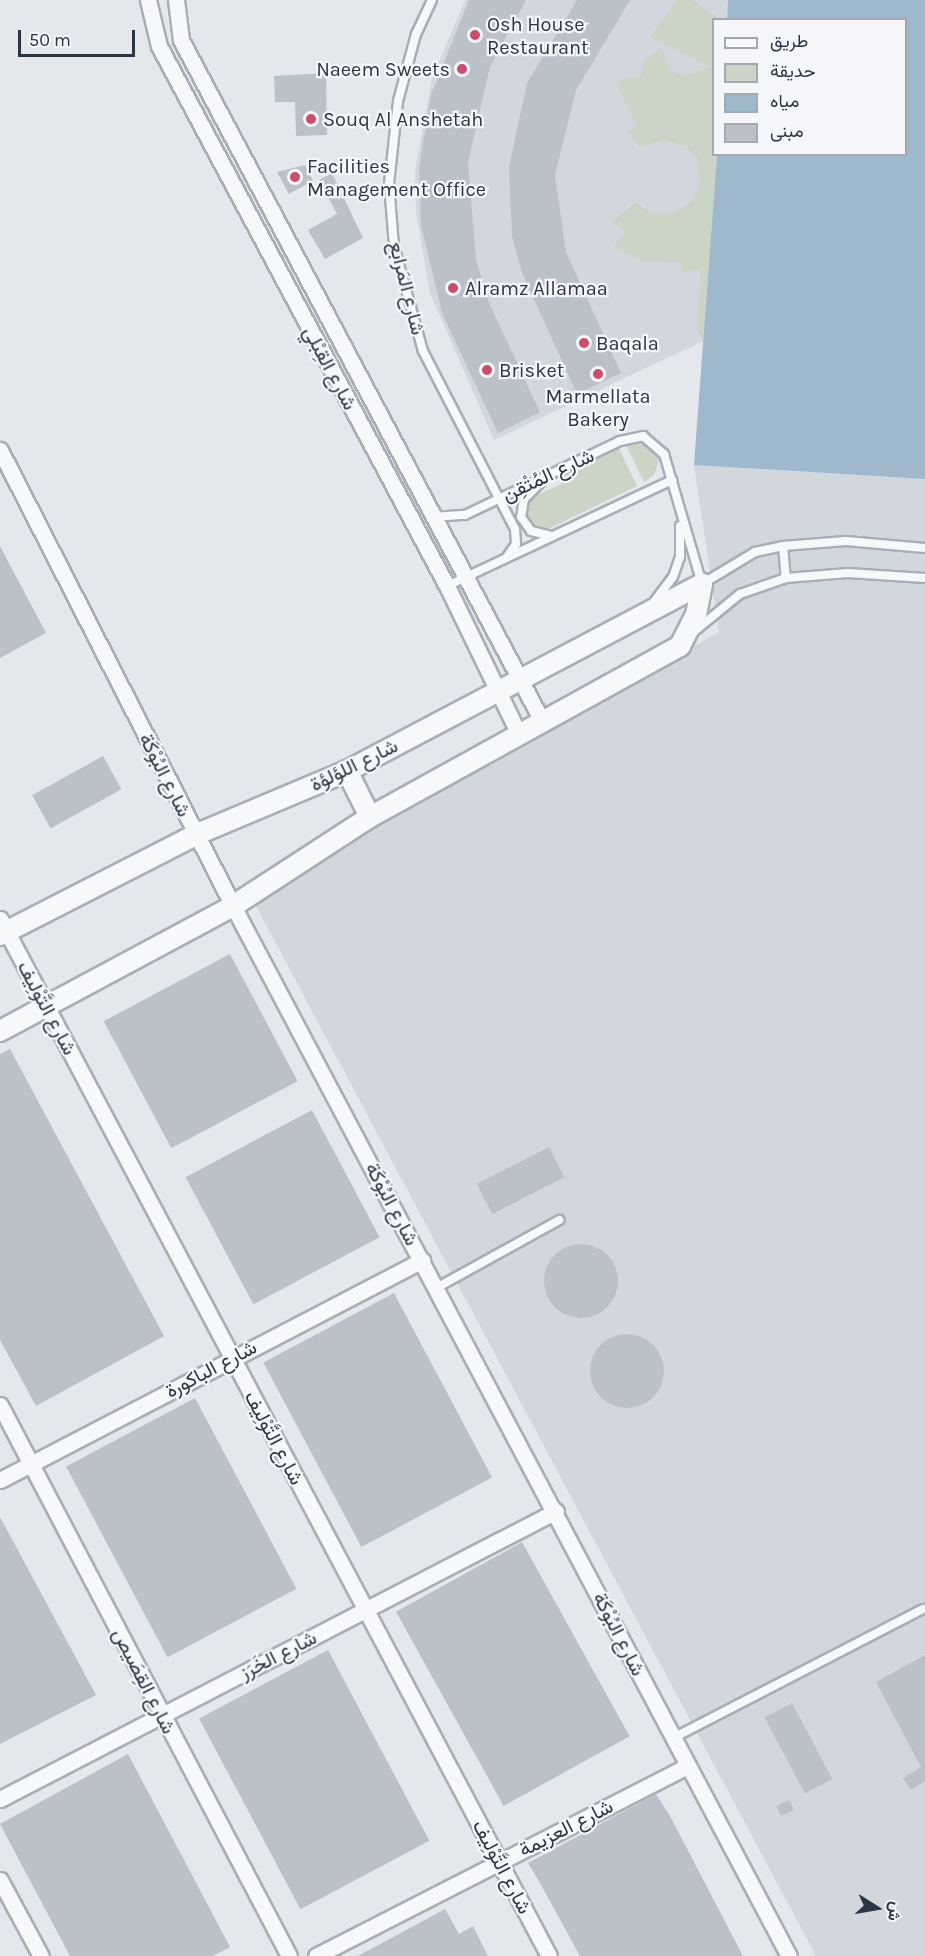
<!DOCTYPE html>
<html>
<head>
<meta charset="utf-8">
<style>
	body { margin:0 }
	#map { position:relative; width:925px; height:1956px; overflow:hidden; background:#e4e7eb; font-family:Karla,Vazirmatn,sans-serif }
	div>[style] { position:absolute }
	.built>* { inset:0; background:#d2d7dd }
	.green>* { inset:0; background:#cad5c5 }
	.water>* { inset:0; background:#9fb8cb }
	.building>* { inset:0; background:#bbc1c9; transform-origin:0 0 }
	.round { border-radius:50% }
	.roads { filter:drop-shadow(2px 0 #a9aeb6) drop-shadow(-2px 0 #a9aeb6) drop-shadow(0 2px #a9aeb6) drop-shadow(0 -2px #a9aeb6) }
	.service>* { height:8px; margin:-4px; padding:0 4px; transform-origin:4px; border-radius:4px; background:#f7f8fa }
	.minor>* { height:15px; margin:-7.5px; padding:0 7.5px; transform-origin:7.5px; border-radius:7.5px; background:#f7f8fa }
	.tertiary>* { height:20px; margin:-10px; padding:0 10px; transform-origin:10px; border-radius:10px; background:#f7f8fa }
	.dots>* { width:16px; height:16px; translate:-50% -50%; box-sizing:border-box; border:3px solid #f4f6f9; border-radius:50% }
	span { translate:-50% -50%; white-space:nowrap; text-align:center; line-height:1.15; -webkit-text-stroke:4.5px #f4f6f9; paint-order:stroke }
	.poi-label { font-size:20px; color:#2b3644 }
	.left { translate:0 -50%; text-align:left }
	.right { translate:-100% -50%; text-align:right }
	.street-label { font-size:20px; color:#2b3644 }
	.legend { position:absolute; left:712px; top:18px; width:195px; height:138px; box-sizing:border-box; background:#f4f6f9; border:2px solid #a4a9b1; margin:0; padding:8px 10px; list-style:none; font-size:18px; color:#2b3644 }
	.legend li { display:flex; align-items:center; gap:12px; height:30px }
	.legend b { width:30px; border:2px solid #a4a9b1 }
	.north { position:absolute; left:847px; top:1878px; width:60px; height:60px; -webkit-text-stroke:4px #f4f6f9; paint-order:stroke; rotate:101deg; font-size:16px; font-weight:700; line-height:24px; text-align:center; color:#2b3644 }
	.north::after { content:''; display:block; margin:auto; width:21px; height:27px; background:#2b3644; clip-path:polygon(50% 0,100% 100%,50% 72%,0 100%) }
	.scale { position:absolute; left:18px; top:30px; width:117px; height:27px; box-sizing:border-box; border:3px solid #2b3644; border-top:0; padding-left:8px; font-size:18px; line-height:21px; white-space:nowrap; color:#2b3644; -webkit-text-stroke:4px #f4f6f9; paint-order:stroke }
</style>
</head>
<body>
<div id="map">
	<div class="built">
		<i style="clip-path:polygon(465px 0,728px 0,727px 19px,714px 20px,717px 155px,703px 341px,494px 440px,430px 293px,416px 211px,415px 171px,432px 79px)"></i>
		<i style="clip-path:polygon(694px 465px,925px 479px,925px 1956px,816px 1956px,249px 893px,719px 632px)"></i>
	</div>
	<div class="green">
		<i style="clip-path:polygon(677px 0,692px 0,720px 19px,714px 20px,711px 56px,717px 155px,703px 341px,697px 329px,701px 269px,683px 273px,680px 262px,643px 261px,614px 247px,625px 232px,612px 222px,636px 202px,649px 212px,674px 213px,692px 201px,700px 185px,697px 158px,686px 146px,664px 140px,639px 147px,627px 131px,637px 125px,618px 86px,622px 80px,640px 77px,645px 59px,662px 48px,670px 70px,684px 76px,711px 67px,650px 37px)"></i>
		<i style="clip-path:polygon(636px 441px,645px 441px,659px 460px,654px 475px,644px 482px,626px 445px)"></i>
		<i style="clip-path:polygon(619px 448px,637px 486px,548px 529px,529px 524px,527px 507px,535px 496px,561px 484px,566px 472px)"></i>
	</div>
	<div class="water">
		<i style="clip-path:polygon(728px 0,925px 0,925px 479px,694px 465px,717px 155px,906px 154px,906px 20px,727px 19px)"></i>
	</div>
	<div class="building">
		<i style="clip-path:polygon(469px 0,526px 0,490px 67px,468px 162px,476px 260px,490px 305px,540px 412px,498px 433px,442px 313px,421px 225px,419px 168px,431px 95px)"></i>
		<i style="clip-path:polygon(577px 0,630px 0,576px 90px,555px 175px,566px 252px,621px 373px,577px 394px,522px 273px,512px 236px,509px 167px,527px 83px)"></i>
		<i style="clip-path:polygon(326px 73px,327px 135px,296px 136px,295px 102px,275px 102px,274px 76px)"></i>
		<i style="clip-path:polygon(305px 165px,313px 181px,289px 194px,277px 172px)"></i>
		<i style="clip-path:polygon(332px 173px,363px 238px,325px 259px,308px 230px,337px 214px,319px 180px)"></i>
		<i style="clip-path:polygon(0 546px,46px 633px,0 658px)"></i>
		<i style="left:103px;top:756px;width:38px;height:81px;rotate:61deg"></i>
		<i style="left:230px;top:954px;width:144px;height:143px;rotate:62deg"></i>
		<i style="clip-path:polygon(10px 1049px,164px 1336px,36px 1406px,0 1340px,0 1054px)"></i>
		<i style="left:312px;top:1110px;width:144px;height:143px;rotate:62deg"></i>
		<i style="left:549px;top:1147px;width:34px;height:81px;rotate:63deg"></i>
		<i class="round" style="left:544px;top:1244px;width:74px;height:74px"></i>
		<i style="left:394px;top:1293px;width:209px;height:148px;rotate:62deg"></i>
		<i class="round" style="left:590px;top:1334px;width:74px;height:74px"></i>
		<i style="left:195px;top:1398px;width:216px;height:146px;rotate:62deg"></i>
		<i style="clip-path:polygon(0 1517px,96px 1695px,0 1744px)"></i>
		<i style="left:522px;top:1542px;width:222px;height:144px;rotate:61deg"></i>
		<i style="left:328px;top:1650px;width:216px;height:146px;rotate:62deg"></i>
		<i style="clip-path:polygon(925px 1655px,925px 1781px,911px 1790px,903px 1778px,921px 1767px,876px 1682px)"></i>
		<i style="left:792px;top:1703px;width:86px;height:31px;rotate:62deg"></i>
		<i style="clip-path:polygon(128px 1754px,230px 1947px,213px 1956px,70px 1956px,0 1824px)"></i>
		<i style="clip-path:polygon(656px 1794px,671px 1818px,743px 1956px,580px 1956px,540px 1883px,528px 1863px)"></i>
		<i style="left:789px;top:1800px;width:11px;height:14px;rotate:63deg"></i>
		<i style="clip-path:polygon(445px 1909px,459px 1934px,473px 1926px,488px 1956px,358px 1956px)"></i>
	</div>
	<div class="roads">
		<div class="service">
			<i style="left:432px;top:0;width:38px;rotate:115deg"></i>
			<i style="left:416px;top:34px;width:69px;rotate:105deg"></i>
			<i style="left:398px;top:101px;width:83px;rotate:96.2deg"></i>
			<i style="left:389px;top:184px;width:62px;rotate:85.4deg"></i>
			<i style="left:394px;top:246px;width:109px;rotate:74.6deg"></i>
			<i style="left:423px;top:351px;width:200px;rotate:62.7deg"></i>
			<i style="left:515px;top:529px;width:15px;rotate:86deg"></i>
			<i style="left:516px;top:544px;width:16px;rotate:125deg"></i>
			<i style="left:543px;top:480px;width:27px;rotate:135deg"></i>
			<i style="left:524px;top:499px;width:18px;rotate:99deg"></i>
			<i style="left:521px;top:517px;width:17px;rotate:54deg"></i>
			<i style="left:531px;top:531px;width:18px;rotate:13deg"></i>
			<i style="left:433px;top:517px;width:32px;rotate:-4deg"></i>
			<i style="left:465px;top:515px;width:172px;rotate:-25.5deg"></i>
			<i style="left:620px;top:441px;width:24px;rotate:-12deg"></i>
			<i style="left:643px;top:436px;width:28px;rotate:41deg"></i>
			<i style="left:664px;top:454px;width:135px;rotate:73.7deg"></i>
			<i style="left:702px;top:584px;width:62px;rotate:-31.1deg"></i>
			<i style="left:755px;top:552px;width:29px;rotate:-12deg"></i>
			<i style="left:783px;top:546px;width:63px;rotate:-4.5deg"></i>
			<i style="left:846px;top:541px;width:79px;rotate:5.1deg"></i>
			<i style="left:783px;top:546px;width:32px;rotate:85deg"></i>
			<i style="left:447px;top:586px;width:249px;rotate:-25.2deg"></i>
			<i style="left:654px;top:602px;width:31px;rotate:-53deg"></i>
			<i style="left:673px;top:577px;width:21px;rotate:-71deg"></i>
			<i style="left:680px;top:557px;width:31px;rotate:-90deg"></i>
			<i style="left:696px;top:630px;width:57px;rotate:-39.3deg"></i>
			<i style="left:740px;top:594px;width:49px;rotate:-19.2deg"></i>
			<i style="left:786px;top:578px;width:62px;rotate:-4.6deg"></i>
			<i style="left:848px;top:573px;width:77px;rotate:3.7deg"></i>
			<i style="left:436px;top:1288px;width:141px;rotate:-28.9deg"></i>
			<i style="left:673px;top:1738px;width:281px;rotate:-27.3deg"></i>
		</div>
		<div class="minor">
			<i style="left:148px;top:0;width:47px;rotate:76.6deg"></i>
			<i style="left:159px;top:46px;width:612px;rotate:61.93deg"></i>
			<i style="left:447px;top:586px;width:165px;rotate:64.1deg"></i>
			<i style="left:176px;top:0;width:40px;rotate:82.9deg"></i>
			<i style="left:181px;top:40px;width:771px;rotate:62.07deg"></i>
			<i style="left:0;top:450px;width:512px;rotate:62.93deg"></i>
			<i style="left:233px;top:906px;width:1188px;rotate:62.1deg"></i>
			<i style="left:0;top:919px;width:1173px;rotate:62.1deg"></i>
			<i style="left:0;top:1405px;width:622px;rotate:62.32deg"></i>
			<i style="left:0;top:1480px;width:476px;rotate:-27.5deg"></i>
			<i style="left:0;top:1799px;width:626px;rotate:-27.38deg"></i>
			<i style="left:0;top:1880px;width:86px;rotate:61.7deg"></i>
			<i style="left:316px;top:1956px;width:418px;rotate:-27.1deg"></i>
		</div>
		<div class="tertiary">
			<i style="left:347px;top:771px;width:51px;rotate:63.4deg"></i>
			<i style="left:0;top:935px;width:219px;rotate:-27.1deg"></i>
			<i style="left:195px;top:835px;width:165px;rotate:-22.8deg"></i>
			<i style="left:347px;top:771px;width:401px;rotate:-27.8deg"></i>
			<i style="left:0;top:1031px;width:264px;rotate:-28.2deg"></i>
			<i style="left:233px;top:906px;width:163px;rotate:-33deg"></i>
			<i style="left:370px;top:817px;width:354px;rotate:-28.9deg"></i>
			<i style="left:680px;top:646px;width:35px;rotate:-63deg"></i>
			<i style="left:696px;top:615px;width:32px;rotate:-79deg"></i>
		</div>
	</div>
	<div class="dots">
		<i style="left:475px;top:35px;background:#ce4b69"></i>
		<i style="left:462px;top:69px;background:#ce4b69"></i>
		<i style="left:311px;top:119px;background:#ce4b69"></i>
		<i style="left:295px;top:177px;background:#ce4b69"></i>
		<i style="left:453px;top:288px;background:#ce4b69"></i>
		<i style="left:584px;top:343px;background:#ce4b69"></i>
		<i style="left:487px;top:370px;background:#ce4b69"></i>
		<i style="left:598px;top:374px;background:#ce4b69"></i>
	</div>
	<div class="poi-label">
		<span class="left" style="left:487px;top:36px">Osh House<br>Restaurant</span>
		<span class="right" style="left:450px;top:69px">Naeem Sweets</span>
		<span class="left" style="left:323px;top:119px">Souq Al Anshetah</span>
		<span class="left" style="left:307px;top:178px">Facilities<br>Management Office</span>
		<span class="left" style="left:465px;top:288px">Alramz Allamaa</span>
		<span class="left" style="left:596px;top:343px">Baqala</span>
		<span class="left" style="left:499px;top:370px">Brisket</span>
		<span style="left:598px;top:408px">Marmellata<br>Bakery</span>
	</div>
	<div class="street-label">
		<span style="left:407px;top:288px;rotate:76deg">شارع المَرابع</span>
		<span style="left:330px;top:368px;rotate:62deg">شارع القِبْلي</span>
		<span style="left:548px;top:475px;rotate:-25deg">شارع المُتْقِن</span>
		<span style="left:354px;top:765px;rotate:-26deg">شارع اللؤلؤة</span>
		<span style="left:165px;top:775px;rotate:63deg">شارع البُوْكَة</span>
		<span style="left:47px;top:1008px;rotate:62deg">شارع التَّوْلِيف</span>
		<span style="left:392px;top:1204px;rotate:62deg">شارع البُوْكَة</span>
		<span style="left:211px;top:1369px;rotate:-28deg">شارع الباكورة</span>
		<span style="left:274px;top:1438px;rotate:62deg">شارع التَّوْلِيف</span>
		<span style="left:619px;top:1634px;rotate:63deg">شارع البُوْكَة</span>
		<span style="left:278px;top:1655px;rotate:-27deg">شارع الخَرَز</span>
		<span style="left:144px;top:1681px;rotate:63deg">شارع القِصَيص</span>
		<span style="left:566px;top:1828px;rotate:-27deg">شارع العزيمة</span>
		<span style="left:502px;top:1867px;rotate:62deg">شارع التَّوْلِيف</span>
	</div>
	<ul class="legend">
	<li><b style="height:8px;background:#f7f8fa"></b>طريق</li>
	<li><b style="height:16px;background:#cad5c5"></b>حديقة</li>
	<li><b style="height:16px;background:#9fb8cb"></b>مياه</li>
	<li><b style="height:16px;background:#bbc1c9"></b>مبنى</li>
	</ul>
	<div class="north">ش</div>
	<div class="scale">50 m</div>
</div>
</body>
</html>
